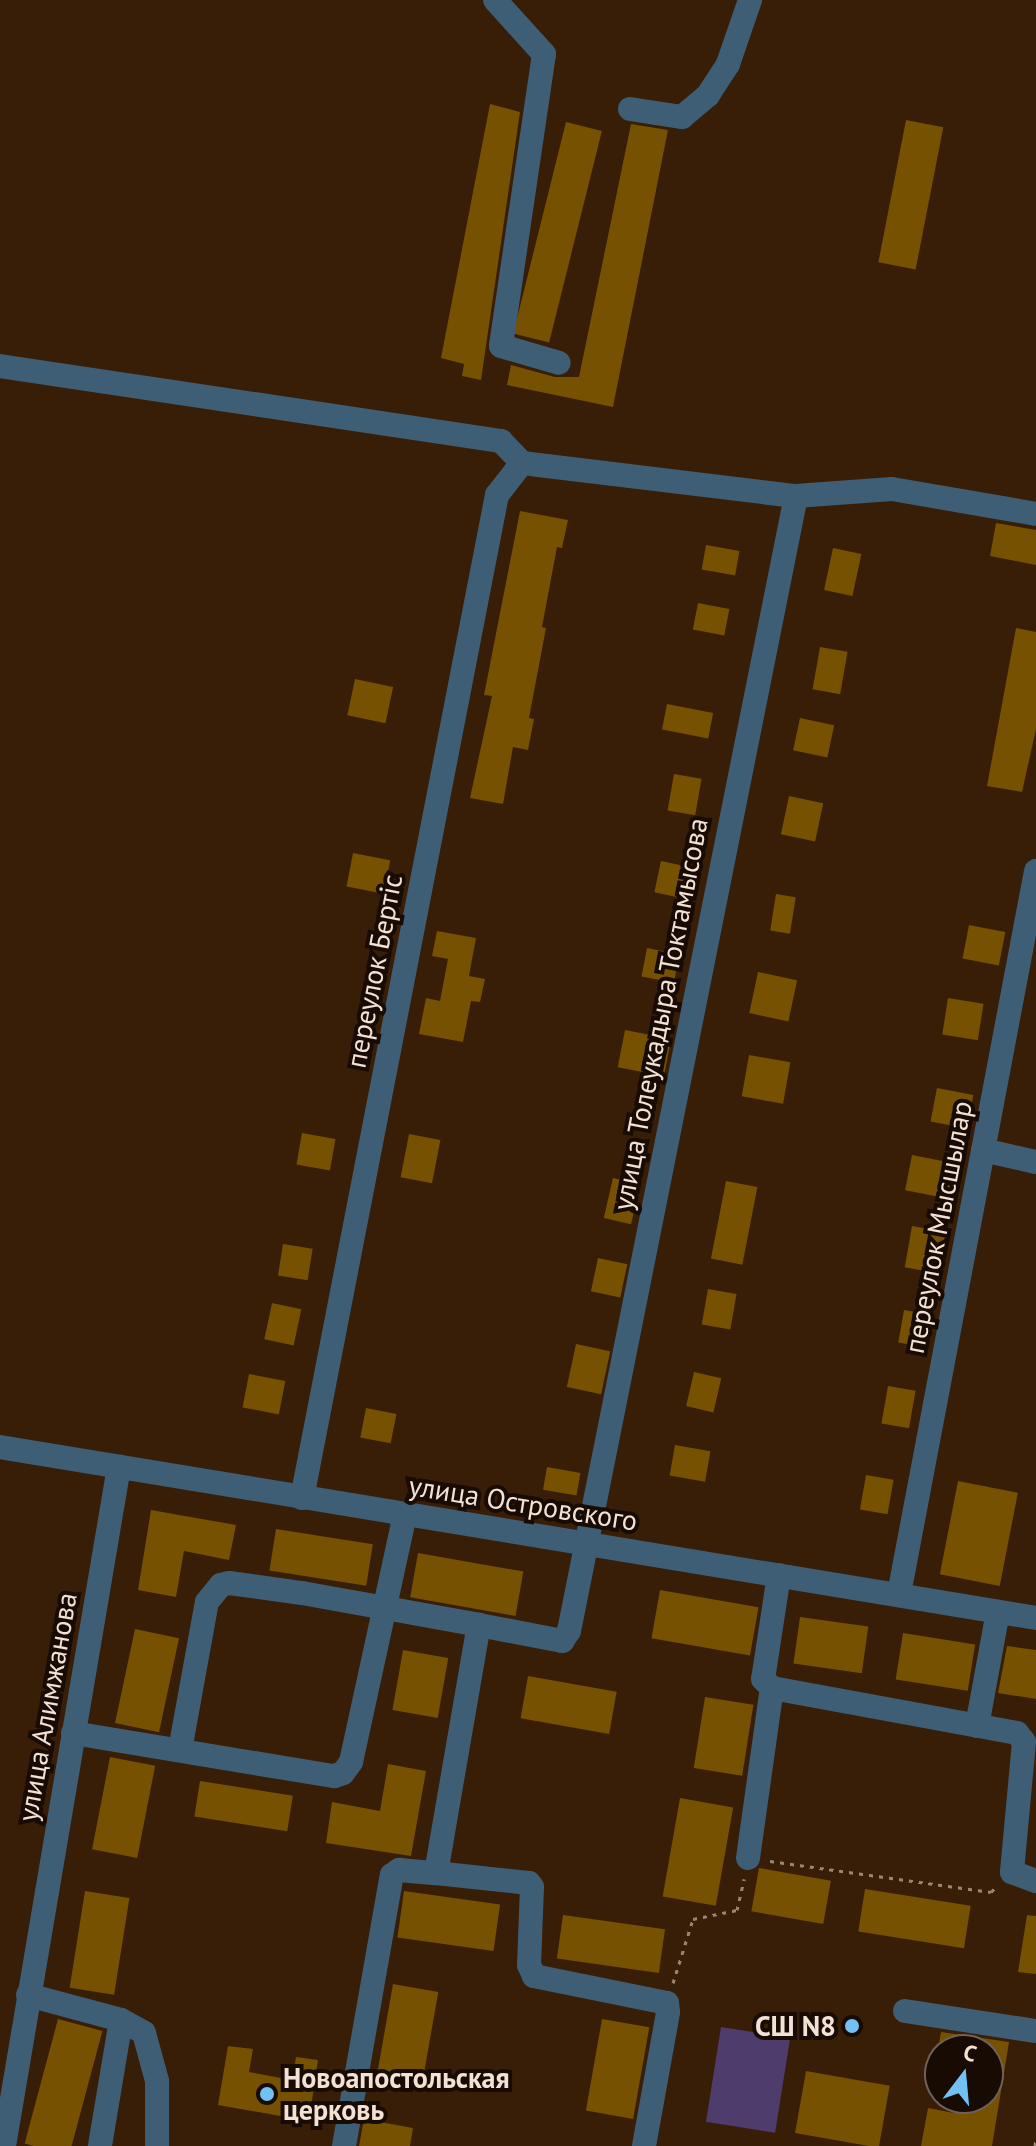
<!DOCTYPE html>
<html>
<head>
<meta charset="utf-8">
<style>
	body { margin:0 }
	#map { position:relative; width:1036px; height:2146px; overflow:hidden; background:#381e07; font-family:"PT Sans",sans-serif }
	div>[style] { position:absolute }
	.green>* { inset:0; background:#4d3c6c; transform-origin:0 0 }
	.building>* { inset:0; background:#755101; transform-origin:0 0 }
	.path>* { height:3px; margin-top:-1.5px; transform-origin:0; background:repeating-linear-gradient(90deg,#9b8674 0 4px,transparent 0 10px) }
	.minor>* { height:24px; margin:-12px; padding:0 12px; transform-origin:12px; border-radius:12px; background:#3d5e75 }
	.dots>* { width:22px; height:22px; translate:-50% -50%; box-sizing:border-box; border:4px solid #170b04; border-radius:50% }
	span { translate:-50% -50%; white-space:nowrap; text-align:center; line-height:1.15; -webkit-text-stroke:8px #170b04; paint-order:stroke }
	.street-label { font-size:28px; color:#f3e1d4 }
	.poi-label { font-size:28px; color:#f3e1d4; font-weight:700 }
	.right { translate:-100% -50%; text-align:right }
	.left { translate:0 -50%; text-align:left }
	.north { position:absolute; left:924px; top:2034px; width:80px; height:80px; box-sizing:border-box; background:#170b04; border:2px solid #6f6157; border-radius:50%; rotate:16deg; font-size:22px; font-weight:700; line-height:32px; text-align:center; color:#f3e1d4 }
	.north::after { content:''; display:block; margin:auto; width:28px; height:36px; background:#72c1f5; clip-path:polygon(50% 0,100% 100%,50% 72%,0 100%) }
</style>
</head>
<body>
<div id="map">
	<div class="green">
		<i style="left:721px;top:2027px;width:70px;height:96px;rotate:9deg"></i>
	</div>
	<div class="building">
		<i style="clip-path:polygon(490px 104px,520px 112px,481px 380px,462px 376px,464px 364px,441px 358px)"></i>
		<i style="left:906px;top:120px;width:38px;height:145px;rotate:11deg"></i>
		<i style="left:566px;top:122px;width:37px;height:218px;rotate:14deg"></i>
		<i style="clip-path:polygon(631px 124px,668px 130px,613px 407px,507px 385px,511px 365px,555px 377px,579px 377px)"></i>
		<i style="clip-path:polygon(520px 511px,568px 520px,562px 548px,557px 547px,542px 627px,546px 628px,529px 718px,534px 719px,528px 750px,513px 747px,503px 804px,470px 798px,492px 696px,484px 695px)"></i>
		<i style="clip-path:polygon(996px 523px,1036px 530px,1036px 565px,990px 556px)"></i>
		<i style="left:706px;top:545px;width:34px;height:25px;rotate:10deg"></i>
		<i style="left:833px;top:548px;width:29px;height:43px;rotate:12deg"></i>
		<i style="left:698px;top:603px;width:32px;height:27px;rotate:11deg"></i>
		<i style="clip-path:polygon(1016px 628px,1036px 632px,1036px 729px,1022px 792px,987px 786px)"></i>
		<i style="left:820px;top:647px;width:28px;height:43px;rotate:10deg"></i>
		<i style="left:355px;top:679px;width:39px;height:37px;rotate:12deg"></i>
		<i style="left:667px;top:704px;width:47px;height:26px;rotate:11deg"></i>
		<i style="left:800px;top:718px;width:35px;height:33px;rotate:12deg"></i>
		<i style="left:674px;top:774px;width:28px;height:37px;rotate:10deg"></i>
		<i style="left:789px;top:796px;width:35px;height:39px;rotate:12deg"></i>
		<i style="left:353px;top:853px;width:38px;height:34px;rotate:11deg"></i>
		<i style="left:661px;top:861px;width:30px;height:32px;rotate:12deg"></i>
		<i style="left:776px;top:894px;width:20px;height:37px;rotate:9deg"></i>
		<i style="left:969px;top:925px;width:37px;height:34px;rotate:11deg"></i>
		<i style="clip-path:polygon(437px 931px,476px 938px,469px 976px,485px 979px,480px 1002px,471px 1001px,463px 1042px,419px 1034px,426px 998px,440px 1001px,448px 959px,432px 956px)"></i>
		<i style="left:647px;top:948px;width:33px;height:29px;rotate:11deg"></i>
		<i style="left:758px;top:972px;width:40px;height:42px;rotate:12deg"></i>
		<i style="left:948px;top:998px;width:36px;height:37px;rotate:9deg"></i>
		<i style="left:625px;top:1030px;width:47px;height:38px;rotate:11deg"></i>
		<i style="left:749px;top:1055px;width:42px;height:42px;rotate:10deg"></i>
		<i style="left:937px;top:1088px;width:37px;height:34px;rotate:11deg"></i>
		<i style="left:302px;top:1133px;width:34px;height:32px;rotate:10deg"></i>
		<i style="left:409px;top:1134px;width:32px;height:44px;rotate:11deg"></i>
		<i style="left:912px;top:1155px;width:47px;height:36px;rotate:11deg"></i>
		<i style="left:613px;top:1178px;width:28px;height:41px;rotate:13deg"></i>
		<i style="left:726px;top:1181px;width:32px;height:79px;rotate:11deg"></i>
		<i style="left:912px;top:1226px;width:34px;height:42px;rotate:10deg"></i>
		<i style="left:283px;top:1244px;width:30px;height:32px;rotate:9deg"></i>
		<i style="left:598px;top:1258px;width:30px;height:34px;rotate:12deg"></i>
		<i style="left:708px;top:1289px;width:29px;height:36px;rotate:10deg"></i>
		<i style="left:272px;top:1303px;width:30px;height:37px;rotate:12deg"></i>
		<i style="left:904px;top:1310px;width:27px;height:33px;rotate:10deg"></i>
		<i style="left:576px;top:1344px;width:35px;height:44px;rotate:12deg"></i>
		<i style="left:694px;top:1372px;width:28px;height:35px;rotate:13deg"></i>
		<i style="left:249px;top:1374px;width:37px;height:34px;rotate:11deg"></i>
		<i style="left:888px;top:1386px;width:28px;height:38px;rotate:10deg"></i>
		<i style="left:366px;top:1408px;width:31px;height:30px;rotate:11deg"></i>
		<i style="left:675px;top:1445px;width:36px;height:31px;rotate:10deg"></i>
		<i style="left:547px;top:1467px;width:34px;height:23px;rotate:10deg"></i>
		<i style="left:866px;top:1475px;width:28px;height:35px;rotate:10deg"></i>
		<i style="left:958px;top:1481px;width:61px;height:95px;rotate:11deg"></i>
		<i style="clip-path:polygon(151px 1510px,236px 1525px,229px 1560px,184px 1551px,176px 1597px,138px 1590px)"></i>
		<i style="left:276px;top:1529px;width:98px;height:42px;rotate:9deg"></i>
		<i style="left:418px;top:1553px;width:107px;height:45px;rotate:10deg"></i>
		<i style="left:660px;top:1590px;width:100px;height:49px;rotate:10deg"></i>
		<i style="left:800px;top:1617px;width:69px;height:47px;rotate:8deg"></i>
		<i style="left:135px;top:1629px;width:45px;height:96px;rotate:12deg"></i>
		<i style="left:903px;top:1633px;width:73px;height:47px;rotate:9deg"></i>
		<i style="clip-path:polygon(1007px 1646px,1036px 1650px,1036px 1699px,998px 1693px)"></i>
		<i style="left:403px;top:1650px;width:46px;height:61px;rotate:10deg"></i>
		<i style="left:528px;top:1676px;width:90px;height:43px;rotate:10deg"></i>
		<i style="left:705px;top:1697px;width:49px;height:72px;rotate:9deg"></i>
		<i style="left:110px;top:1757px;width:46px;height:94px;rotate:11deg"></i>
		<i style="clip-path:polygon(388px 1764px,426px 1771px,411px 1856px,326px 1843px,332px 1802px,380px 1811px)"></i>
		<i style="left:200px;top:1781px;width:94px;height:36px;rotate:9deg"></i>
		<i style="left:680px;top:1798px;width:54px;height:100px;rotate:10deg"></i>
		<i style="left:759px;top:1868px;width:73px;height:44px;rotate:10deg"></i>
		<i style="left:865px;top:1889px;width:107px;height:43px;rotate:9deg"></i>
		<i style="left:85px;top:1891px;width:45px;height:98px;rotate:9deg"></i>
		<i style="left:404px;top:1891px;width:97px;height:47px;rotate:8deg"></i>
		<i style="left:563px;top:1915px;width:103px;height:44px;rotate:8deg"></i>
		<i style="clip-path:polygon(1027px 1915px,1036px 1916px,1036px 1974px,1018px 1972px)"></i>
		<i style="left:393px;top:1984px;width:46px;height:94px;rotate:10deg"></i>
		<i style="left:58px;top:2019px;width:46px;height:129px;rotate:15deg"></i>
		<i style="left:602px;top:2019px;width:48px;height:93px;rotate:10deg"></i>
		<i style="clip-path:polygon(941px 2032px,1009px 2042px,992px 2146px,921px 2146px,928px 2108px,954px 2113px,957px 2098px,988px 2098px,988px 2050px,938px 2050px)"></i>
		<i style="clip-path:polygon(228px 2046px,253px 2049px,249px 2072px,292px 2080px,296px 2057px,318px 2060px,309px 2121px,218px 2105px)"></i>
		<i style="left:806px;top:2071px;width:85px;height:63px;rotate:10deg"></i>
		<i style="clip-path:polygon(364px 2119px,413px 2128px,410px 2146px,359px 2146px)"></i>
	</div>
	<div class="path">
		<i style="left:770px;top:1861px;width:223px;rotate:8deg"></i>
		<i style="left:991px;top:1892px;width:8px;rotate:-45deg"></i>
		<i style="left:673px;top:1983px;width:67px;rotate:-72.6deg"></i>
		<i style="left:693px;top:1919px;width:45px;rotate:-11.6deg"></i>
		<i style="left:737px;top:1910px;width:32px;rotate:-77deg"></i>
		<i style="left:1035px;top:2146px;width:8px;rotate:-83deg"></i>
	</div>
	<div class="minor">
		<i style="left:495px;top:0;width:73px;rotate:47.8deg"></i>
		<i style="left:544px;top:54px;width:295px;rotate:98.4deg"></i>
		<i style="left:501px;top:346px;width:60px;rotate:16.3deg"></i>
		<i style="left:630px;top:109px;width:53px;rotate:8.7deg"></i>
		<i style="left:682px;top:117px;width:34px;rotate:-40deg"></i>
		<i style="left:708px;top:95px;width:37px;rotate:-57deg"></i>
		<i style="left:728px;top:64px;width:68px;rotate:-71deg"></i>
		<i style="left:0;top:366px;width:507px;rotate:8.51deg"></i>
		<i style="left:501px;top:441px;width:30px;rotate:46deg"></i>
		<i style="left:522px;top:463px;width:276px;rotate:6.9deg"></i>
		<i style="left:796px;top:496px;width:96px;rotate:-4.2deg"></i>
		<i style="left:892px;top:489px;width:146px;rotate:9.8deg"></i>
		<i style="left:983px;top:1150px;width:54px;rotate:12.8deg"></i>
		<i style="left:0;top:1447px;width:1050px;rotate:9.37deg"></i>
		<i style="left:302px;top:1498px;width:1022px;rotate:-79deg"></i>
		<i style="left:497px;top:495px;width:41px;rotate:-52deg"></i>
		<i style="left:779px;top:1575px;width:105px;rotate:98.7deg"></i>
		<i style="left:763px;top:1679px;width:13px;rotate:45deg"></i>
		<i style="left:772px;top:1688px;width:249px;rotate:10.4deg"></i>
		<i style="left:1017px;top:1733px;width:11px;rotate:52deg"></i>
		<i style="left:1024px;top:1742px;width:131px;rotate:95.3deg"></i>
		<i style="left:1012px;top:1872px;width:26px;rotate:21deg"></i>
		<i style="left:899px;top:1594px;width:736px;rotate:-79.27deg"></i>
		<i style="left:977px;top:1726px;width:116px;rotate:-79.6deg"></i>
		<i style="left:73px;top:1733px;width:265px;rotate:9.4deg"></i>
		<i style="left:334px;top:1776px;width:9px;rotate:-18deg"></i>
		<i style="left:343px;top:1773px;width:14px;rotate:-54deg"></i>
		<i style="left:351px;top:1762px;width:254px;rotate:-77.7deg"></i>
		<i style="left:180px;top:1750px;width:150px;rotate:-79.7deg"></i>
		<i style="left:207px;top:1602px;width:22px;rotate:-51deg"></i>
		<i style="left:221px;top:1585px;width:8px;rotate:-14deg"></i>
		<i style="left:229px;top:1583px;width:74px;rotate:7.8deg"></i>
		<i style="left:302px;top:1593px;width:180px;rotate:10.2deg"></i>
		<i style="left:748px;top:1858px;width:172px;rotate:-82deg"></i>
		<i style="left:28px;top:1995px;width:96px;rotate:15deg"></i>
		<i style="left:121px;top:2020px;width:128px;rotate:99.5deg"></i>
		<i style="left:905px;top:2011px;width:133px;rotate:8.7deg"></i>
		<i style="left:121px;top:2020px;width:26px;rotate:29deg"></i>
		<i style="left:144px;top:2033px;width:50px;rotate:74.8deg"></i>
		<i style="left:157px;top:2081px;width:65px;rotate:90deg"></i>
		<i style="left:4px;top:2146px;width:689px;rotate:-80.39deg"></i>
		<i style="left:344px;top:2146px;width:275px;rotate:-80deg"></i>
		<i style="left:392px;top:1875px;width:9px;rotate:-36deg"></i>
		<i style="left:399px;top:1870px;width:37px;rotate:5deg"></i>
		<i style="left:644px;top:2146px;width:136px;rotate:-79.8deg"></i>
		<i style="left:668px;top:2012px;width:9px;rotate:-96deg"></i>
		<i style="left:667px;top:2003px;width:136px;rotate:-168.5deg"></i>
		<i style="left:534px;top:1976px;width:12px;rotate:-114deg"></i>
		<i style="left:529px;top:1965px;width:78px;rotate:-87.8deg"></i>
		<i style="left:532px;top:1887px;width:5px;rotate:-127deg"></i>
		<i style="left:529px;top:1883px;width:94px;rotate:-173.9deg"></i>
		<i style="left:436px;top:1873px;width:252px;rotate:-80.2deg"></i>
		<i style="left:479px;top:1625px;width:85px;rotate:10.9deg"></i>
		<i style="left:562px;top:1641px;width:12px;rotate:-55deg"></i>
		<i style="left:569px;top:1631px;width:1157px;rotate:-78.69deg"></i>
	</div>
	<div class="dots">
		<i style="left:852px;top:2026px;background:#72c1f5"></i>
		<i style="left:267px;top:2094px;background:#72c1f5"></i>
	</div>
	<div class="street-label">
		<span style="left:374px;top:971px;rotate:-79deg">переулок Бертіс</span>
		<span style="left:660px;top:1014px;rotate:-79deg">улица Толеукадыра Токтамысова</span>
		<span style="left:938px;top:1227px;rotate:-79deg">переулок Мысшылар</span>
		<span style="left:523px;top:1503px;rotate:9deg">улица Островского</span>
		<span style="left:47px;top:1707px;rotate:-80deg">улица Алимжанова</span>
	</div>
	<div class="poi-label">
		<span class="right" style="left:836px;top:2026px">СШ N8</span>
		<span class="left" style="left:283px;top:2094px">Новоапостольская<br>церковь</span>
	</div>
	<div class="north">С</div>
</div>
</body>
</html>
